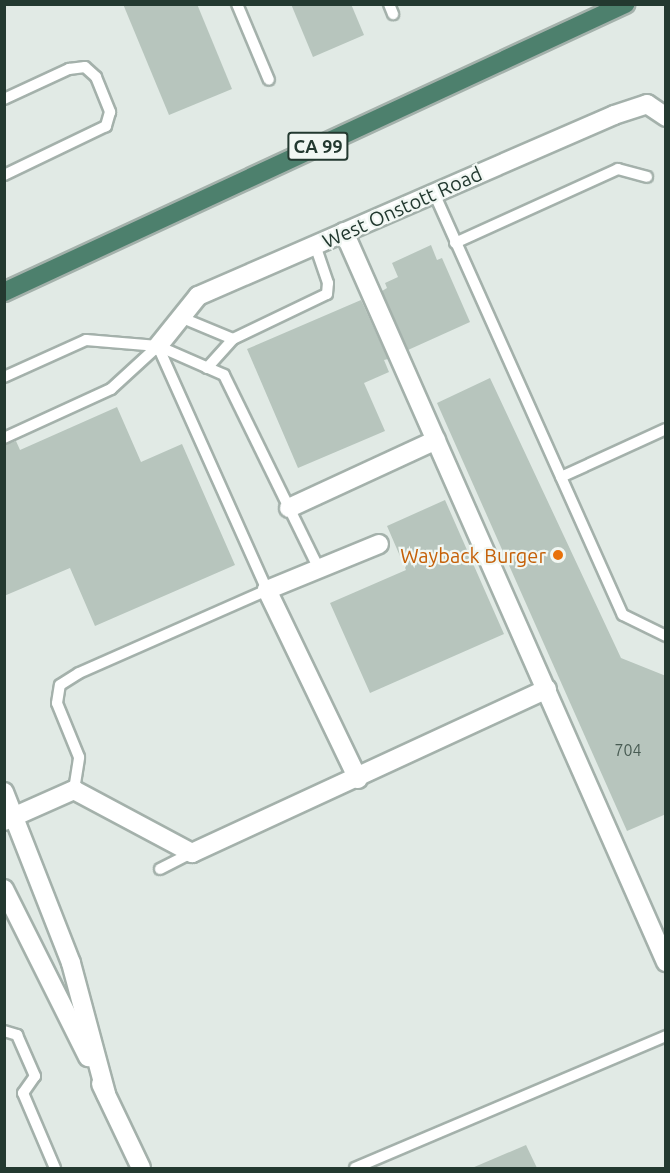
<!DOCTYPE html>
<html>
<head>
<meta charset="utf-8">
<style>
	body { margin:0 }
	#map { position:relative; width:670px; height:1173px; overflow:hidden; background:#e1eae5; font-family:Ubuntu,sans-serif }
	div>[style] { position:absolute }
	.building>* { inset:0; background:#b7c5bd }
	.roads { filter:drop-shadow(2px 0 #a4b1ab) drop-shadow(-2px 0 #a4b1ab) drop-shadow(0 2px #a4b1ab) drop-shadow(0 -2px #a4b1ab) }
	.service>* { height:10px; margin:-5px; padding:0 5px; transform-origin:5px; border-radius:5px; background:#fff }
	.minor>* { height:18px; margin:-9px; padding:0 9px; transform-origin:9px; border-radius:9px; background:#fff }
	.trunk>* { height:18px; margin:-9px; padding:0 9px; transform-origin:9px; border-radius:9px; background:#4d806d }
	.dots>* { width:16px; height:16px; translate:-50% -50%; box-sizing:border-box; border:3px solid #f1f7f3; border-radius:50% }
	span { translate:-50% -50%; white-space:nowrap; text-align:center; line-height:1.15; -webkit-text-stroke:4.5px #f1f7f3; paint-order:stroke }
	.number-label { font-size:16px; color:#485c53 }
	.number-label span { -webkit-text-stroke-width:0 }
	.shield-label span { padding:2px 4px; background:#f1f7f3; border:2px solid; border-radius:4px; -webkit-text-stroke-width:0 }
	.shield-label { font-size:18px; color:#233930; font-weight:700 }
	.street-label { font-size:20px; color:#233930 }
	.food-label { font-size:20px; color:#c56008 }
	.right { translate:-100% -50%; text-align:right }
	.frame { position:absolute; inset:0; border:6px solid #233930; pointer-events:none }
</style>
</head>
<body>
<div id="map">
	<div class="building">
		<i style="clip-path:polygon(123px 4px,197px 4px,232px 89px,169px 115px)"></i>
		<i style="clip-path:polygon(291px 4px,351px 4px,364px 35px,313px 57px)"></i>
		<i style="clip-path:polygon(431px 245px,437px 260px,442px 258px,470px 322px,408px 350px,382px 291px,387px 288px,385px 283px,398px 277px,392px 263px)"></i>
		<i style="clip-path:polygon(361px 300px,388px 359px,384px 360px,389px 372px,364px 383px,385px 431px,298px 468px,247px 349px)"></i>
		<i style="clip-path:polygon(490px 378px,621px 658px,666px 676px,666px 814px,627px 831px,437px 403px)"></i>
		<i style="clip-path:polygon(117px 407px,141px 462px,182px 444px,235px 565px,95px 626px,70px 568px,4px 596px,4px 445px,16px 441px,20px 450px)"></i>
		<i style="clip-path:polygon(445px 500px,504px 634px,370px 693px,330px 603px,406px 570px,387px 526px)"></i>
		<i style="clip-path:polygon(526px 1145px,537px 1168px,472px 1168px)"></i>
	</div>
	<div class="roads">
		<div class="service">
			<i style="left:237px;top:4px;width:82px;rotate:67.2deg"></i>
			<i style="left:389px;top:4px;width:11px;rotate:68deg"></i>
			<i style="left:4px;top:99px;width:72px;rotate:-24.8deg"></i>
			<i style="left:69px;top:69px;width:16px;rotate:-7deg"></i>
			<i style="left:85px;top:67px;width:15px;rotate:42deg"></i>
			<i style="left:96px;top:77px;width:38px;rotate:68deg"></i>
			<i style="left:110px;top:112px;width:15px;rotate:106deg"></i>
			<i style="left:106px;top:126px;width:113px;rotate:154.3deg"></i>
			<i style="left:434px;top:193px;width:462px;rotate:65.9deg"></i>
			<i style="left:623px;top:615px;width:48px;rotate:26deg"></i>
			<i style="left:455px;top:243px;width:179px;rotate:-24.4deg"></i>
			<i style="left:618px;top:169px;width:30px;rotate:15deg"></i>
			<i style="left:180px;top:317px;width:57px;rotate:22.5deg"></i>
			<i style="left:207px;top:368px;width:39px;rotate:-48deg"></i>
			<i style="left:233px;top:339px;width:104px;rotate:-25.6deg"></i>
			<i style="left:327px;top:294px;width:11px;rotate:-85deg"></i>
			<i style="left:328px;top:283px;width:40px;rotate:-108.9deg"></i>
			<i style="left:4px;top:377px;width:90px;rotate:-24.3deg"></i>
			<i style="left:86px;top:340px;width:72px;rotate:4.8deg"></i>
			<i style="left:158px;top:346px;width:72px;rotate:23.7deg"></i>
			<i style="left:224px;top:375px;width:216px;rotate:63.9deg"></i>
			<i style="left:4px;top:438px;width:118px;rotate:-24.6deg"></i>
			<i style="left:111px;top:389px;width:64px;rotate:-42.5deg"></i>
			<i style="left:561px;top:477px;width:115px;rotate:-24.6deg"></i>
			<i style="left:74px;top:790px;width:33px;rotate:-81deg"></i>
			<i style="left:79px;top:757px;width:58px;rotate:-112.2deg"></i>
			<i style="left:57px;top:703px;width:18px;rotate:-81deg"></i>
			<i style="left:60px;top:685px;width:22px;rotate:-32deg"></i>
			<i style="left:79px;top:673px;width:206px;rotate:-23.8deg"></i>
			<i style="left:267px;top:590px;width:267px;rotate:-114.1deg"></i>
			<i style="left:160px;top:869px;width:36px;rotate:-27deg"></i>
			<i style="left:4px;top:1031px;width:14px;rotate:17deg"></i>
			<i style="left:17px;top:1035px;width:45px;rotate:66.3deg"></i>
			<i style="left:35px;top:1076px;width:21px;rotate:125deg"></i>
			<i style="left:23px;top:1093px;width:82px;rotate:66.9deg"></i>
			<i style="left:355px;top:1168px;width:338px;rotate:-23deg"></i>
		</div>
		<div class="minor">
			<i style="left:344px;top:232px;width:798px;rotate:66.2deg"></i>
			<i style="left:158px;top:346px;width:64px;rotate:-51.3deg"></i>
			<i style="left:198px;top:296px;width:454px;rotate:-23.5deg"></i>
			<i style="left:614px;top:115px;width:35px;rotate:-18deg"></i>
			<i style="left:647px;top:104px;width:23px;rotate:34deg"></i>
			<i style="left:289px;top:508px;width:162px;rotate:-24.8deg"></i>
			<i style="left:358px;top:779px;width:210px;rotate:-115.7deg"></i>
			<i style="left:267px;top:590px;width:121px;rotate:-22.3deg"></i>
			<i style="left:4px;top:792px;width:184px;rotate:68.6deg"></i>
			<i style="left:71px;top:963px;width:136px;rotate:75deg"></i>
			<i style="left:4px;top:821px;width:77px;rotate:-23.9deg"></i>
			<i style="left:74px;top:790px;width:134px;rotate:28.1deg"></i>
			<i style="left:192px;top:853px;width:391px;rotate:-24.8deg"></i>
			<i style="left:4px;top:889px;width:188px;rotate:63.4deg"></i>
			<i style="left:101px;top:1084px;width:93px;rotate:64.5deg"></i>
		</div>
		<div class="trunk">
			<i style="left:4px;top:292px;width:685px;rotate:-24.88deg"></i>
		</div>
	</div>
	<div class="dots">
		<i style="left:558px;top:555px;background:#e8710a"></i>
	</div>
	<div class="number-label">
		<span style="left:628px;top:750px">704</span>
	</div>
	<div class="shield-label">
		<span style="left:318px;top:146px">CA 99</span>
	</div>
	<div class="street-label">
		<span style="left:402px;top:207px;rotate:-24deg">West Onstott Road</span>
	</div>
	<div class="food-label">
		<span class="right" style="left:546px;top:555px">Wayback Burger</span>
	</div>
	<div class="frame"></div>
</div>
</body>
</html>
